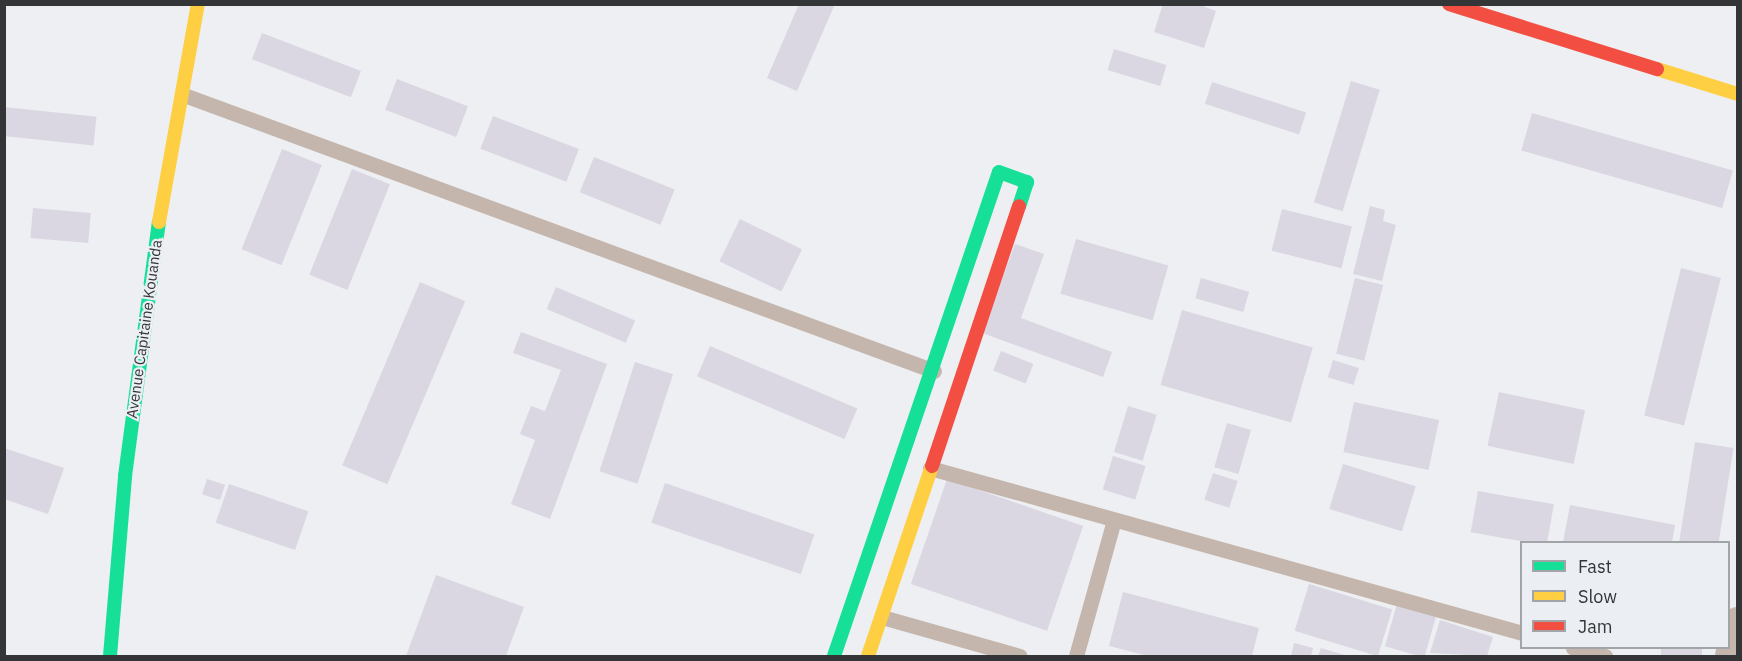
<!DOCTYPE html>
<html>
<head>
<meta charset="utf-8">
<style>
	body { margin:0 }
	#map { position:relative; width:1742px; height:661px; overflow:hidden; background:#edeff2; font-family:"IBM Plex Sans",sans-serif }
	div>[style] { position:absolute }
	.building>* { inset:0; background:#dad7e3; transform-origin:0 0 }
	.lane>* { height:15px; margin:-7.5px; padding:0 7.5px; transform-origin:7.5px; border-radius:7.5px; background:#c4b6ac }
	.street>* { height:32px; margin:-16px; padding:0 16px; transform-origin:16px; border-radius:16px; background:#c4b6ac }
	.fast>* { height:14px; margin:-7px; padding:0 7px; transform-origin:7px; border-radius:7px; background:#16e098 }
	.slow>* { height:14px; margin:-7px; padding:0 7px; transform-origin:7px; border-radius:7px; background:#ffcf43 }
	.jam>* { height:14px; margin:-7px; padding:0 7px; transform-origin:7px; border-radius:7px; background:#f24e42 }
	span { translate:-50% -50%; white-space:nowrap; text-align:center; line-height:1.15; -webkit-text-stroke:4.5px #ebeff4; paint-order:stroke }
	.street-label { font-size:15px; color:#333537 }
	.frame { position:absolute; inset:0; border:6px solid #333537; pointer-events:none }
	.legend { position:absolute; left:1520px; top:541px; width:210px; height:108px; box-sizing:border-box; background:#ebeff4; border:2px solid #a1a5a8; margin:0; padding:8px 10px; list-style:none; font-size:18px; color:#333537 }
	.legend li { display:flex; align-items:center; gap:12px; height:30px }
	.legend b { width:30px; border:2px solid #a1a5a8 }
</style>
</head>
<body>
<div id="map">
	<div class="building">
		<i style="clip-path:polygon(799px 4px,835px 4px,797px 91px,767px 78px)"></i>
		<i style="clip-path:polygon(1163px 4px,1197px 4px,1216px 11px,1204px 48px,1154px 32px)"></i>
		<i style="left:262px;top:33px;width:106px;height:28px;rotate:21deg"></i>
		<i style="left:1114px;top:49px;width:55px;height:22px;rotate:17deg"></i>
		<i style="left:397px;top:79px;width:76px;height:33px;rotate:21deg"></i>
		<i style="left:1351px;top:81px;width:30px;height:127px;rotate:17deg"></i>
		<i style="left:1212px;top:82px;width:99px;height:23px;rotate:18deg"></i>
		<i style="left:4px;top:107px;width:93px;height:29px;rotate:6deg"></i>
		<i style="left:1532px;top:113px;width:209px;height:39px;rotate:16deg"></i>
		<i style="left:493px;top:116px;width:92px;height:35px;rotate:21deg"></i>
		<i style="left:282px;top:149px;width:43px;height:108px;rotate:22deg"></i>
		<i style="left:594px;top:157px;width:87px;height:38px;rotate:22deg"></i>
		<i style="left:352px;top:169px;width:41px;height:114px;rotate:22deg"></i>
		<i style="clip-path:polygon(1370px 206px,1385px 210px,1383px 221px,1396px 225px,1382px 281px,1353px 274px)"></i>
		<i style="left:33px;top:208px;width:58px;height:30px;rotate:5deg"></i>
		<i style="left:1282px;top:209px;width:72px;height:43px;rotate:14deg"></i>
		<i style="left:740px;top:219px;width:69px;height:47px;rotate:26deg"></i>
		<i style="left:1076px;top:239px;width:96px;height:57px;rotate:16deg"></i>
		<i style="clip-path:polygon(1015px 244px,1044px 254px,1021px 318px,1112px 352px,1103px 377px,982px 333px)"></i>
		<i style="left:1681px;top:268px;width:41px;height:152px;rotate:14deg"></i>
		<i style="left:1201px;top:278px;width:50px;height:21px;rotate:16deg"></i>
		<i style="left:1355px;top:278px;width:29px;height:78px;rotate:14deg"></i>
		<i style="left:420px;top:282px;width:49px;height:199px;rotate:23deg"></i>
		<i style="left:556px;top:287px;width:86px;height:24px;rotate:23deg"></i>
		<i style="left:1182px;top:310px;width:136px;height:78px;rotate:16deg"></i>
		<i style="clip-path:polygon(521px 332px,607px 364px,550px 519px,511px 504px,535px 440px,520px 434px,531px 406px,545px 411px,561px 370px,513px 353px)"></i>
		<i style="left:710px;top:346px;width:160px;height:33px;rotate:23deg"></i>
		<i style="left:1001px;top:351px;width:35px;height:21px;rotate:22deg"></i>
		<i style="left:1333px;top:360px;width:27px;height:18px;rotate:17deg"></i>
		<i style="left:635px;top:362px;width:40px;height:115px;rotate:18deg"></i>
		<i style="left:1499px;top:392px;width:88px;height:55px;rotate:12deg"></i>
		<i style="left:1354px;top:402px;width:87px;height:51px;rotate:12deg"></i>
		<i style="left:1128px;top:406px;width:30px;height:48px;rotate:17deg"></i>
		<i style="left:1227px;top:423px;width:25px;height:46px;rotate:16deg"></i>
		<i style="left:1695px;top:442px;width:39px;height:101px;rotate:9deg"></i>
		<i style="clip-path:polygon(4px 448px,64px 468px,48px 514px,4px 499px)"></i>
		<i style="left:1113px;top:456px;width:34px;height:35px;rotate:17deg"></i>
		<i style="left:1343px;top:464px;width:76px;height:47px;rotate:17deg"></i>
		<i style="left:1213px;top:473px;width:26px;height:28px;rotate:18deg"></i>
		<i style="left:207px;top:479px;width:19px;height:16px;rotate:18deg"></i>
		<i style="left:947px;top:479px;width:144px;height:111px;rotate:19deg"></i>
		<i style="left:665px;top:483px;width:158px;height:42px;rotate:19deg"></i>
		<i style="left:229px;top:484px;width:84px;height:41px;rotate:19deg"></i>
		<i style="left:1478px;top:491px;width:77px;height:42px;rotate:10deg"></i>
		<i style="clip-path:polygon(1570px 505px,1675px 525px,1672px 542px,1563px 542px)"></i>
		<i style="clip-path:polygon(436px 575px,524px 607px,506px 656px,406px 656px)"></i>
		<i style="left:1309px;top:584px;width:87px;height:49px;rotate:17deg"></i>
		<i style="clip-path:polygon(1123px 592px,1259px 628px,1252px 656px,1148px 656px,1109px 646px)"></i>
		<i style="left:1397px;top:604px;width:41px;height:44px;rotate:16deg"></i>
		<i style="clip-path:polygon(1440px 620px,1493px 637px,1487px 656px,1430px 653px)"></i>
		<i style="clip-path:polygon(1294px 643px,1313px 648px,1311px 656px,1291px 656px)"></i>
		<i style="clip-path:polygon(1321px 648px,1348px 656px,1318px 656px)"></i>
		<i style="left:1661px;top:648px;width:41px;height:8px"></i>
	</div>
	<div class="lane">
		<i style="left:184px;top:95px;width:799px;rotate:20.2deg"></i>
		<i style="left:930px;top:468px;width:615px;rotate:15.57deg"></i>
		<i style="left:882px;top:617px;width:143px;rotate:15.8deg"></i>
		<i style="left:1573px;top:648px;width:33px;rotate:14deg"></i>
		<i style="left:1076px;top:656px;width:141px;rotate:-74.4deg"></i>
	</div>
	<div class="street">
		<i style="left:1731px;top:656px;width:34px;rotate:-78deg"></i>
	</div>
	<div class="fast">
		<i style="left:110px;top:656px;width:181px;rotate:-85.2deg"></i>
		<i style="left:125px;top:476px;width:256px;rotate:-82.4deg"></i>
		<i style="left:834px;top:656px;width:511px;rotate:-71.18deg"></i>
		<i style="left:999px;top:172px;width:30px;rotate:20deg"></i>
		<i style="left:1027px;top:182px;width:25px;rotate:108deg"></i>
	</div>
	<div class="slow">
		<i style="left:1657px;top:69px;width:85px;rotate:17.2deg"></i>
		<i style="left:159px;top:222px;width:221px;rotate:-79.9deg"></i>
		<i style="left:868px;top:656px;width:200px;rotate:-71.4deg"></i>
	</div>
	<div class="jam">
		<i style="left:1449px;top:4px;width:218px;rotate:17.4deg"></i>
		<i style="left:932px;top:466px;width:274px;rotate:-71.5deg"></i>
	</div>
	<div class="street-label">
		<span style="left:144px;top:329px;rotate:-82deg">Avenue Capitaine Kouanda</span>
	</div>
	<div class="frame"></div>
	<ul class="legend">
	<li><b style="height:8px;background:#16e098"></b>Fast</li>
	<li><b style="height:8px;background:#ffcf43"></b>Slow</li>
	<li><b style="height:8px;background:#f24e42"></b>Jam</li>
	</ul>
</div>
</body>
</html>
